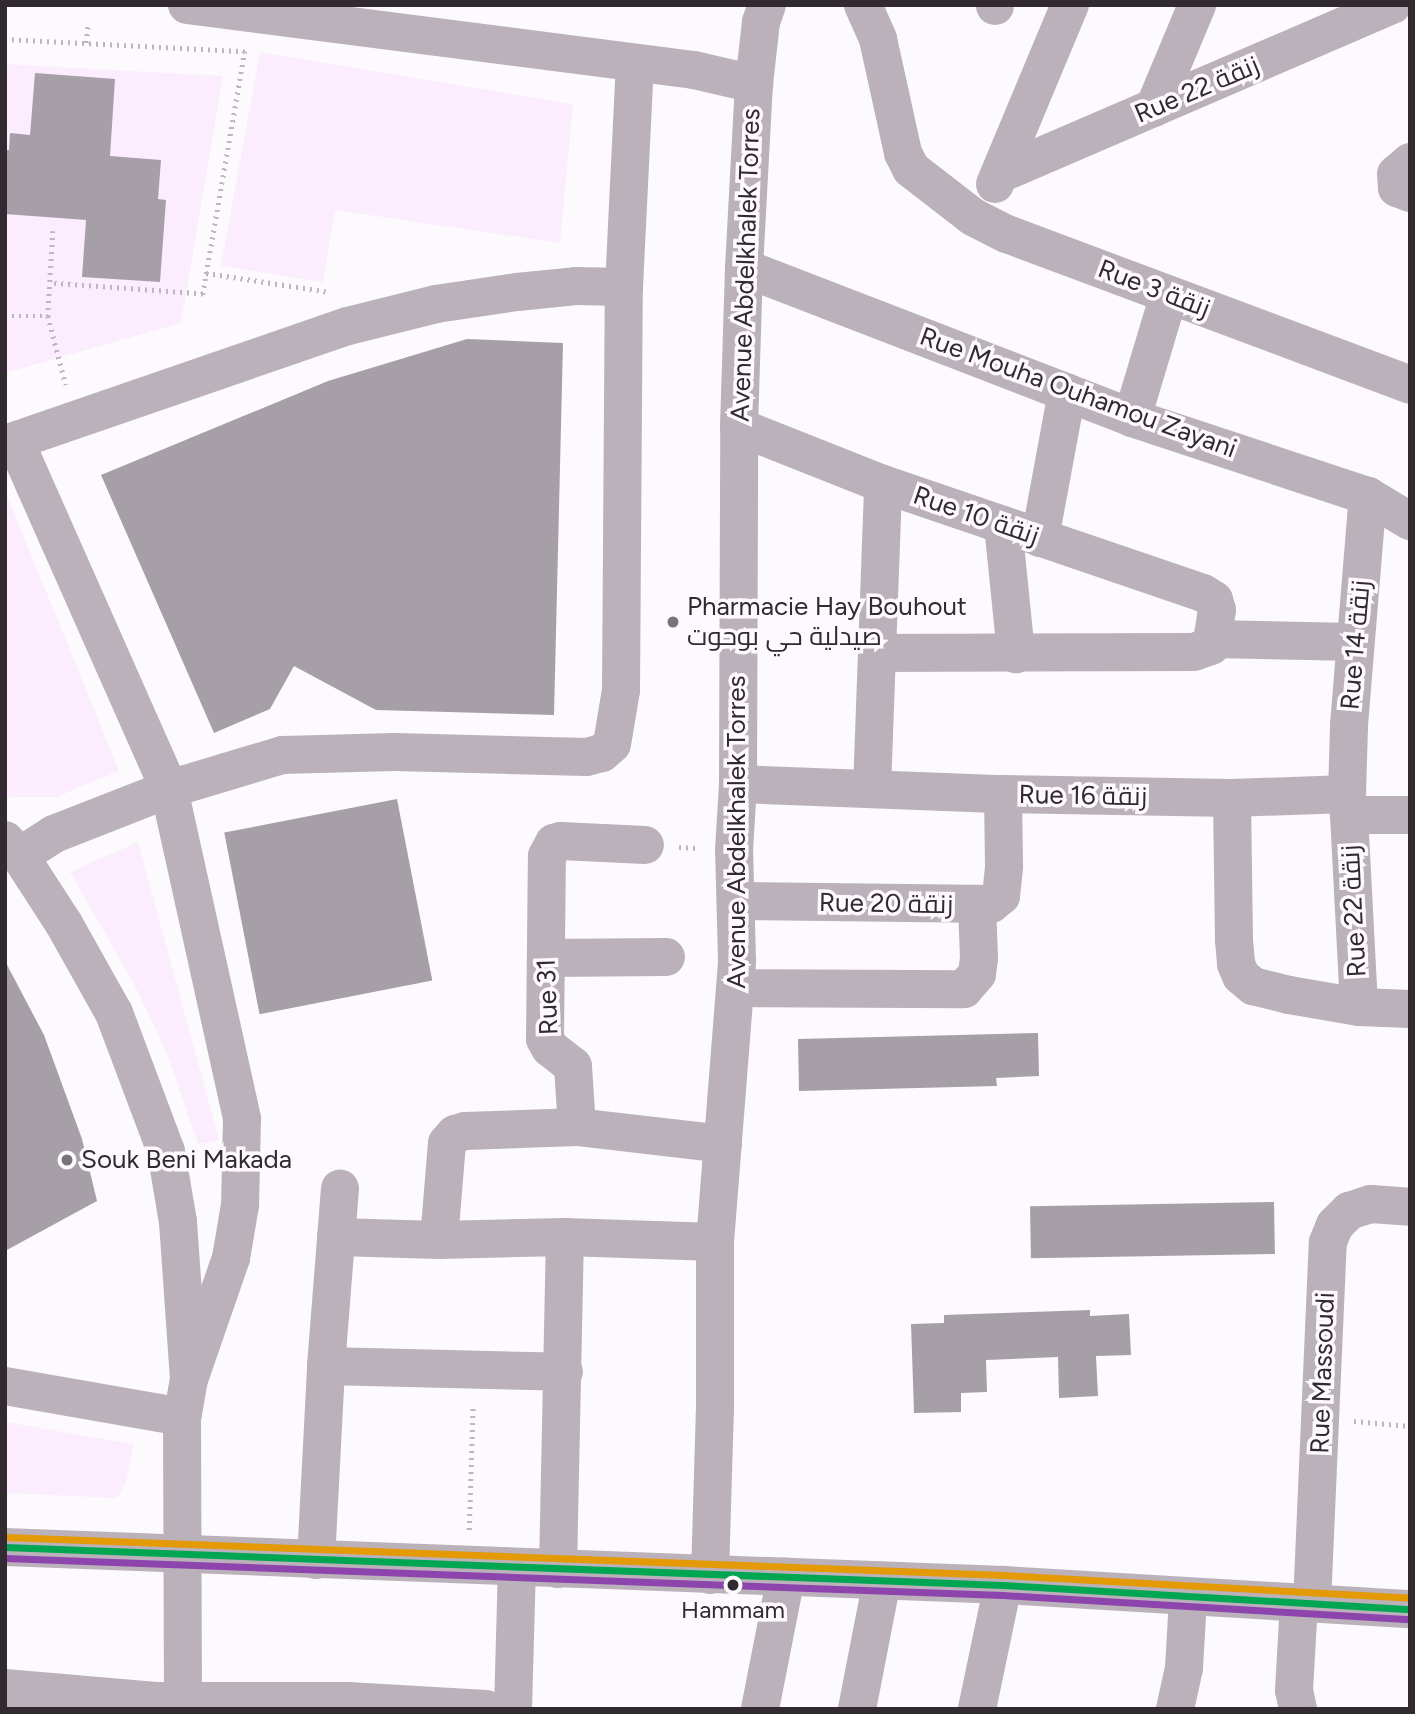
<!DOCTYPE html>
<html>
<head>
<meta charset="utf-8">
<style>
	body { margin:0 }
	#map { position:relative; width:1415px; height:1714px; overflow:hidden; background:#fcfafc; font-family:Figtree,Cairo,sans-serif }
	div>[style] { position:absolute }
	.green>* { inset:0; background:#fbedfd }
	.building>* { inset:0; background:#a79fa8; transform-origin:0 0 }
	.path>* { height:4.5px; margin-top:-2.25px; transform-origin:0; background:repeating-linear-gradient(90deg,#bcb7be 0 2px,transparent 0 7px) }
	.minor>* { height:38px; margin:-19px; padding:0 19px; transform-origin:19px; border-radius:19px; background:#bbb1bb }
	.bus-1>* { height:7px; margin:-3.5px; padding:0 3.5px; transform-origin:3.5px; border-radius:3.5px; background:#00a651 }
	.bus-2>* { height:7px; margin:-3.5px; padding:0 3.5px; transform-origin:3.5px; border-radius:3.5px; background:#8e44ad }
	.bus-3>* { height:7px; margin:-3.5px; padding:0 3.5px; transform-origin:3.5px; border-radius:3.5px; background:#e39a05 }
	.dots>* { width:19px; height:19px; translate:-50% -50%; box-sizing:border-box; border:4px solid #fdf9fd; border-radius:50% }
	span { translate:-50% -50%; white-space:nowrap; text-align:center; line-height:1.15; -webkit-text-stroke:7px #fdf9fd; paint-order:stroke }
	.bus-label { font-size:24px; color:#312a31 }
	.street-label { font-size:26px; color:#312a31 }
	.poi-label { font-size:26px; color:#312a31 }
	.left { translate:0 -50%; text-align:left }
	.frame { position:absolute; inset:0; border:7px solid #312a31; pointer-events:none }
</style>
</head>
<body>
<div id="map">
	<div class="green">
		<i style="clip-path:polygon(260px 52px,573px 104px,560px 243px,335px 210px,323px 282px,221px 266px)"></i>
		<i style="clip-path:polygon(5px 64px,223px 76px,181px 323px,5px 373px)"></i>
		<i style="clip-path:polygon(9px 500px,119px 771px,56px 797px,10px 797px,5px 792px,5px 501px)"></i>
		<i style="clip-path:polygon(138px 842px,219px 1140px,198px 1144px,167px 1053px,134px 984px,70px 872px)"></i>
		<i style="clip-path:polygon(5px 1422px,134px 1444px,126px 1482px,117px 1498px,5px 1493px)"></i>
	</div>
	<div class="building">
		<i style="clip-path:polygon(35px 73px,115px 79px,110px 156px,161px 160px,158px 199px,166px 200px,160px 282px,82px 277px,86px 220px,5px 214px,5px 150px,9px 150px,10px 133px,30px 135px)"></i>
		<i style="clip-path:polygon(467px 339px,563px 343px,554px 715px,376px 710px,294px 666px,270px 709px,214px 733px,101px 475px,328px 381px)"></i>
		<i style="left:397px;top:799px;width:185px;height:176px;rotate:79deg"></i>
		<i style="clip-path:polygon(5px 961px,44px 1035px,82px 1139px,97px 1201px,5px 1251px)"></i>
		<i style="clip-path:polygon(1038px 1033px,1039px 1076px,996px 1078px,997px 1086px,799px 1091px,798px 1039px)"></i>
		<i style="left:1274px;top:1202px;width:52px;height:244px;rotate:89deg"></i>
		<i style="clip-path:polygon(1090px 1310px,1090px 1316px,1129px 1314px,1131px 1355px,1096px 1356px,1098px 1396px,1059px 1398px,1058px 1357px,986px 1360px,987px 1392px,961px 1393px,961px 1412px,914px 1413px,911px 1324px,944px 1323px,944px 1315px)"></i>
	</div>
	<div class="path">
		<i style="left:5px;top:39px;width:240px;rotate:2.9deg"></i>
		<i style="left:245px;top:51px;width:247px;rotate:99.8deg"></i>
		<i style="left:203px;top:294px;width:153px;rotate:-175.9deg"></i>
		<i style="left:86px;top:43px;width:19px;rotate:-84deg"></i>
		<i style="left:53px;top:231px;width:85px;rotate:93.4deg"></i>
		<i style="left:48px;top:316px;width:71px;rotate:75.4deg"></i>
		<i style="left:206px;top:273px;width:125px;rotate:8.7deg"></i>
		<i style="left:5px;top:316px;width:43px"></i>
		<i style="left:679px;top:847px;width:19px;rotate:3deg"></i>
		<i style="left:1354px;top:1421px;width:56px;rotate:5.1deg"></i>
		<i style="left:469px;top:1530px;width:124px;rotate:-88.2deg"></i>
	</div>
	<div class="minor">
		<i style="left:187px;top:5px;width:511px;rotate:7.31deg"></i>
		<i style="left:694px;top:70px;width:62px;rotate:13.1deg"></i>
		<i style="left:863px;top:5px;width:37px;rotate:66deg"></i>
		<i style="left:878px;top:39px;width:117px;rotate:77.6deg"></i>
		<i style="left:903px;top:153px;width:18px;rotate:63deg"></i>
		<i style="left:911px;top:169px;width:78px;rotate:37.7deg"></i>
		<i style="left:973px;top:217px;width:38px;rotate:27deg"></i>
		<i style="left:1007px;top:234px;width:430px;rotate:20.5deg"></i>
		<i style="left:995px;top:5px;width:1px;rotate:90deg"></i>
		<i style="left:1154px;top:108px;width:112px;rotate:-67.3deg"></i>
		<i style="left:1410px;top:162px;width:18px;rotate:139deg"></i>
		<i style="left:1396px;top:174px;width:14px;rotate:86deg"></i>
		<i style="left:1397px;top:188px;width:14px;rotate:21deg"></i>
		<i style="left:1002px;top:173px;width:425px;rotate:-23.3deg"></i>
		<i style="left:995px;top:184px;width:194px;rotate:-67.3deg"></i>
		<i style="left:744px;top:268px;width:416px;rotate:21.1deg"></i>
		<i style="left:1132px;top:418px;width:249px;rotate:18.3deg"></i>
		<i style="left:1368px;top:496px;width:49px;rotate:30.8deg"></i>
		<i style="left:1132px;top:418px;width:128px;rotate:-73.3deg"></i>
		<i style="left:739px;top:427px;width:155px;rotate:21.6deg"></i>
		<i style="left:883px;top:484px;width:338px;rotate:18.8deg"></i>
		<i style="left:1203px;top:593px;width:13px;rotate:32deg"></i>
		<i style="left:1214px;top:600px;width:10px;rotate:73deg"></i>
		<i style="left:1217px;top:610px;width:36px;rotate:99deg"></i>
		<i style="left:1211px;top:646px;width:18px;rotate:161deg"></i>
		<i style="left:1194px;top:652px;width:317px;rotate:179.8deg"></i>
		<i style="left:15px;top:441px;width:381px;rotate:66.1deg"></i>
		<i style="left:169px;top:789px;width:338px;rotate:77.5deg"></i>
		<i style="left:242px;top:1119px;width:86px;rotate:91.3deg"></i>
		<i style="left:240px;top:1205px;width:54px;rotate:99.6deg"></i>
		<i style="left:231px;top:1258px;width:128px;rotate:109.1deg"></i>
		<i style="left:5px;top:444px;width:363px;rotate:-19deg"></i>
		<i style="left:348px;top:326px;width:91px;rotate:-14deg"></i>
		<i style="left:436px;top:304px;width:82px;rotate:-8.4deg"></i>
		<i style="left:517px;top:292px;width:59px;rotate:-5.8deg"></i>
		<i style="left:576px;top:286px;width:48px;rotate:1.2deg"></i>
		<i style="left:1003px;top:525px;width:130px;rotate:84.2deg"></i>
		<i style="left:1040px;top:538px;width:148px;rotate:-79.5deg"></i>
		<i style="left:1214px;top:639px;width:141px;rotate:1.2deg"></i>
		<i style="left:738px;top:784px;width:265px;rotate:2.2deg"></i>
		<i style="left:1003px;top:794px;width:229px;rotate:1deg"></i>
		<i style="left:1232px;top:798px;width:115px;rotate:-2deg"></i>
		<i style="left:1347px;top:794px;width:21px;rotate:85deg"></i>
		<i style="left:1349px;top:815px;width:61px"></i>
		<i style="left:872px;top:789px;width:305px;rotate:-87.9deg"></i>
		<i style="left:1347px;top:794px;width:69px;rotate:-88.3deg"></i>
		<i style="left:1349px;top:725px;width:230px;rotate:-85.3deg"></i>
		<i style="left:1232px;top:798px;width:142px;rotate:89.2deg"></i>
		<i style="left:1234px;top:940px;width:24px;rotate:85deg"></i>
		<i style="left:1236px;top:964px;width:13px;rotate:67deg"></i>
		<i style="left:1241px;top:976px;width:16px;rotate:40deg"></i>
		<i style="left:1253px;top:986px;width:37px;rotate:14deg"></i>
		<i style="left:1289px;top:995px;width:71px;rotate:9.7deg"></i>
		<i style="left:1359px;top:1007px;width:51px;rotate:2.2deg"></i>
		<i style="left:1349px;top:815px;width:192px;rotate:87deg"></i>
		<i style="left:5px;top:840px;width:22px;rotate:47deg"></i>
		<i style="left:20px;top:856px;width:81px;rotate:57.1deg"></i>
		<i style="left:64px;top:924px;width:102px;rotate:60.7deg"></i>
		<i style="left:114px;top:1013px;width:147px;rotate:69.4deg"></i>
		<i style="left:166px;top:1151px;width:72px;rotate:80.4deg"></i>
		<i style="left:178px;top:1222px;width:157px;rotate:86deg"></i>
		<i style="left:189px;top:1379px;width:39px;rotate:100deg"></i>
		<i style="left:182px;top:1417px;width:292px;rotate:89.8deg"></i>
		<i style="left:20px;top:856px;width:40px;rotate:-32.9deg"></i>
		<i style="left:54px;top:834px;width:123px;rotate:-21.4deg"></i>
		<i style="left:169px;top:789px;width:118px;rotate:-16.7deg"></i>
		<i style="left:282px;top:755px;width:113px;rotate:-1.5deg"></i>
		<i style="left:395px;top:752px;width:191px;rotate:1.5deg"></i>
		<i style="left:586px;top:757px;width:16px;rotate:-14deg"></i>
		<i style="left:602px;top:753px;width:13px;rotate:-42deg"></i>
		<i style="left:612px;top:744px;width:55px;rotate:-80.5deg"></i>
		<i style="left:621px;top:690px;width:403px;rotate:-89.6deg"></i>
		<i style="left:624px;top:287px;width:224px;rotate:-87.2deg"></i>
		<i style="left:736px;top:901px;width:255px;rotate:0.7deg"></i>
		<i style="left:991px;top:904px;width:13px;rotate:-39deg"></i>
		<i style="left:1001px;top:896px;width:30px;rotate:-84deg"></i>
		<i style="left:1004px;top:866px;width:72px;rotate:-90.8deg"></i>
		<i style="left:546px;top:958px;width:120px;rotate:-0.5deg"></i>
		<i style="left:736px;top:988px;width:228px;rotate:0.3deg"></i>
		<i style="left:964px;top:989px;width:20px;rotate:-49deg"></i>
		<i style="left:977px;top:974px;width:16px;rotate:-83deg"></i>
		<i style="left:979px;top:958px;width:53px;rotate:-92.2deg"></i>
		<i style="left:577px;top:1127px;width:61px;rotate:-93.8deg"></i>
		<i style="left:573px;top:1066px;width:29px;rotate:-142deg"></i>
		<i style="left:550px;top:1048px;width:10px;rotate:-119deg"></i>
		<i style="left:545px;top:1039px;width:183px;rotate:-89.4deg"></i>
		<i style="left:547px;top:856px;width:15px;rotate:-62deg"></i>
		<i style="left:554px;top:843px;width:7px;rotate:-16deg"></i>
		<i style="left:561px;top:841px;width:84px;rotate:2.7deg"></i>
		<i style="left:336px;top:1237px;width:103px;rotate:1.7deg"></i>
		<i style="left:439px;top:1240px;width:126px;rotate:-1.4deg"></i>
		<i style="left:565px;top:1237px;width:150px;rotate:1.9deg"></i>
		<i style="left:439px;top:1240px;width:97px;rotate:-85.3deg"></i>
		<i style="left:447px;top:1143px;width:12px;rotate:-48deg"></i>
		<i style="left:455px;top:1134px;width:10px;rotate:-17deg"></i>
		<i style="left:465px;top:1131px;width:112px;rotate:-2deg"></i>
		<i style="left:577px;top:1127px;width:147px;rotate:6.6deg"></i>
		<i style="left:326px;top:1366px;width:238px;rotate:1.4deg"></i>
		<i style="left:5px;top:1386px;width:180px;rotate:9.9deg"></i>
		<i style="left:5px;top:1547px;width:999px;rotate:2.18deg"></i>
		<i style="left:1003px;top:1585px;width:408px;rotate:3.4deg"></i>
		<i style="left:316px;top:1560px;width:194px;rotate:-87deg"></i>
		<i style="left:326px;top:1366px;width:178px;rotate:-85.5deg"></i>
		<i style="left:558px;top:1569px;width:332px;rotate:-88.8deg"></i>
		<i style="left:710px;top:1575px;width:165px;rotate:-88.3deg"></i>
		<i style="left:715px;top:1410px;width:168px;rotate:-90deg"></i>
		<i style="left:715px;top:1242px;width:282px;rotate:-85.5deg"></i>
		<i style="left:737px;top:961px;width:111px;rotate:-91.5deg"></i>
		<i style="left:734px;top:850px;width:66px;rotate:-86.5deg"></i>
		<i style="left:738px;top:784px;width:357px;rotate:-89.8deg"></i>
		<i style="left:739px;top:427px;width:159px;rotate:-88.2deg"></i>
		<i style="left:744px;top:268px;width:184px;rotate:-86.9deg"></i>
		<i style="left:754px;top:84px;width:62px;rotate:-83.6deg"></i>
		<i style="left:761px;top:22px;width:18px;rotate:-71deg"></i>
		<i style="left:1312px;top:1604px;width:362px;rotate:-87.5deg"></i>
		<i style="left:1328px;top:1242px;width:18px;rotate:-68deg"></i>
		<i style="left:1335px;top:1225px;width:20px;rotate:-45deg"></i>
		<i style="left:1349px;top:1211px;width:23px;rotate:-18deg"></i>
		<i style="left:1371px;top:1204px;width:39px;rotate:4deg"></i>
		<i style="left:5px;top:1688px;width:154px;rotate:4.9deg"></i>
		<i style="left:158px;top:1701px;width:190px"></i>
		<i style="left:348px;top:1701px;width:138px;rotate:3.3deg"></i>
		<i style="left:513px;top:1709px;width:141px;rotate:-88.4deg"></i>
		<i style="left:760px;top:1709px;width:135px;rotate:-78.9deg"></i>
		<i style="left:857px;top:1709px;width:131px;rotate:-79deg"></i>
		<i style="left:977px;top:1709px;width:127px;rotate:-78.2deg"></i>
		<i style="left:1175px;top:1709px;width:42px;rotate:-77.6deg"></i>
		<i style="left:1184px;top:1668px;width:70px;rotate:-86.7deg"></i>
		<i style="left:1298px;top:1709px;width:19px;rotate:-102deg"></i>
		<i style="left:1294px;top:1690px;width:87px;rotate:-86.7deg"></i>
	</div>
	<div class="bus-1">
		<i style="left:5px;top:1547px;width:999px;rotate:2.18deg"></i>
		<i style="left:1003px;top:1585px;width:408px;rotate:3.4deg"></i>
	</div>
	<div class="bus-2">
		<i style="left:5px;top:1558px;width:998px;rotate:2.13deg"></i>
		<i style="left:1002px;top:1595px;width:408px;rotate:3.4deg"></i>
	</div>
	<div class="bus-3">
		<i style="left:5px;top:1537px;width:999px;rotate:2.18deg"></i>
		<i style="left:1003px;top:1575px;width:408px;rotate:3.2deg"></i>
	</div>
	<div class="dots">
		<i style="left:673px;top:622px;background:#787378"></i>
		<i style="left:67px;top:1160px;background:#787378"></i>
		<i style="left:733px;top:1585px;background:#312a31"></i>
	</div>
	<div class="bus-label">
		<span style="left:733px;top:1610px">Hammam</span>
	</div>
	<div class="street-label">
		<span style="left:1197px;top:90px;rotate:-23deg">Rue 22 زنقة</span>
		<span style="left:746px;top:265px;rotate:-88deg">Avenue Abdelkhalek Torres</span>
		<span style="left:1154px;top:289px;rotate:21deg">Rue 3 زنقة</span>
		<span style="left:1078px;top:393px;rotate:20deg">Rue Mouha Ouhamou Zayani</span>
		<span style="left:976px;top:516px;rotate:19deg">Rue 10 زنقة</span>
		<span style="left:1356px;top:645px;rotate:-85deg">Rue 14 زنقة</span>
		<span style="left:1083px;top:796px;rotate:1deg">Rue 16 زنقة</span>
		<span style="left:737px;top:832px;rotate:-90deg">Avenue Abdelkhalek Torres</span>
		<span style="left:886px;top:904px;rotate:1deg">Rue 20 زنقة</span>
		<span style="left:1354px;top:911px;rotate:-93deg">Rue 22 زنقة</span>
		<span style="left:548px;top:997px;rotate:-92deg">Rue 31</span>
		<span style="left:1323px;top:1373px;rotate:-88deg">Rue Massoudi</span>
	</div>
	<div class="poi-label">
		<span class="left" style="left:687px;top:622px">Pharmacie Hay Bouhout<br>صيدلية حي بوحوت</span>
		<span class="left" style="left:81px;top:1160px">Souk Beni Makada</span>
	</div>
	<div class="frame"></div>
</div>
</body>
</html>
